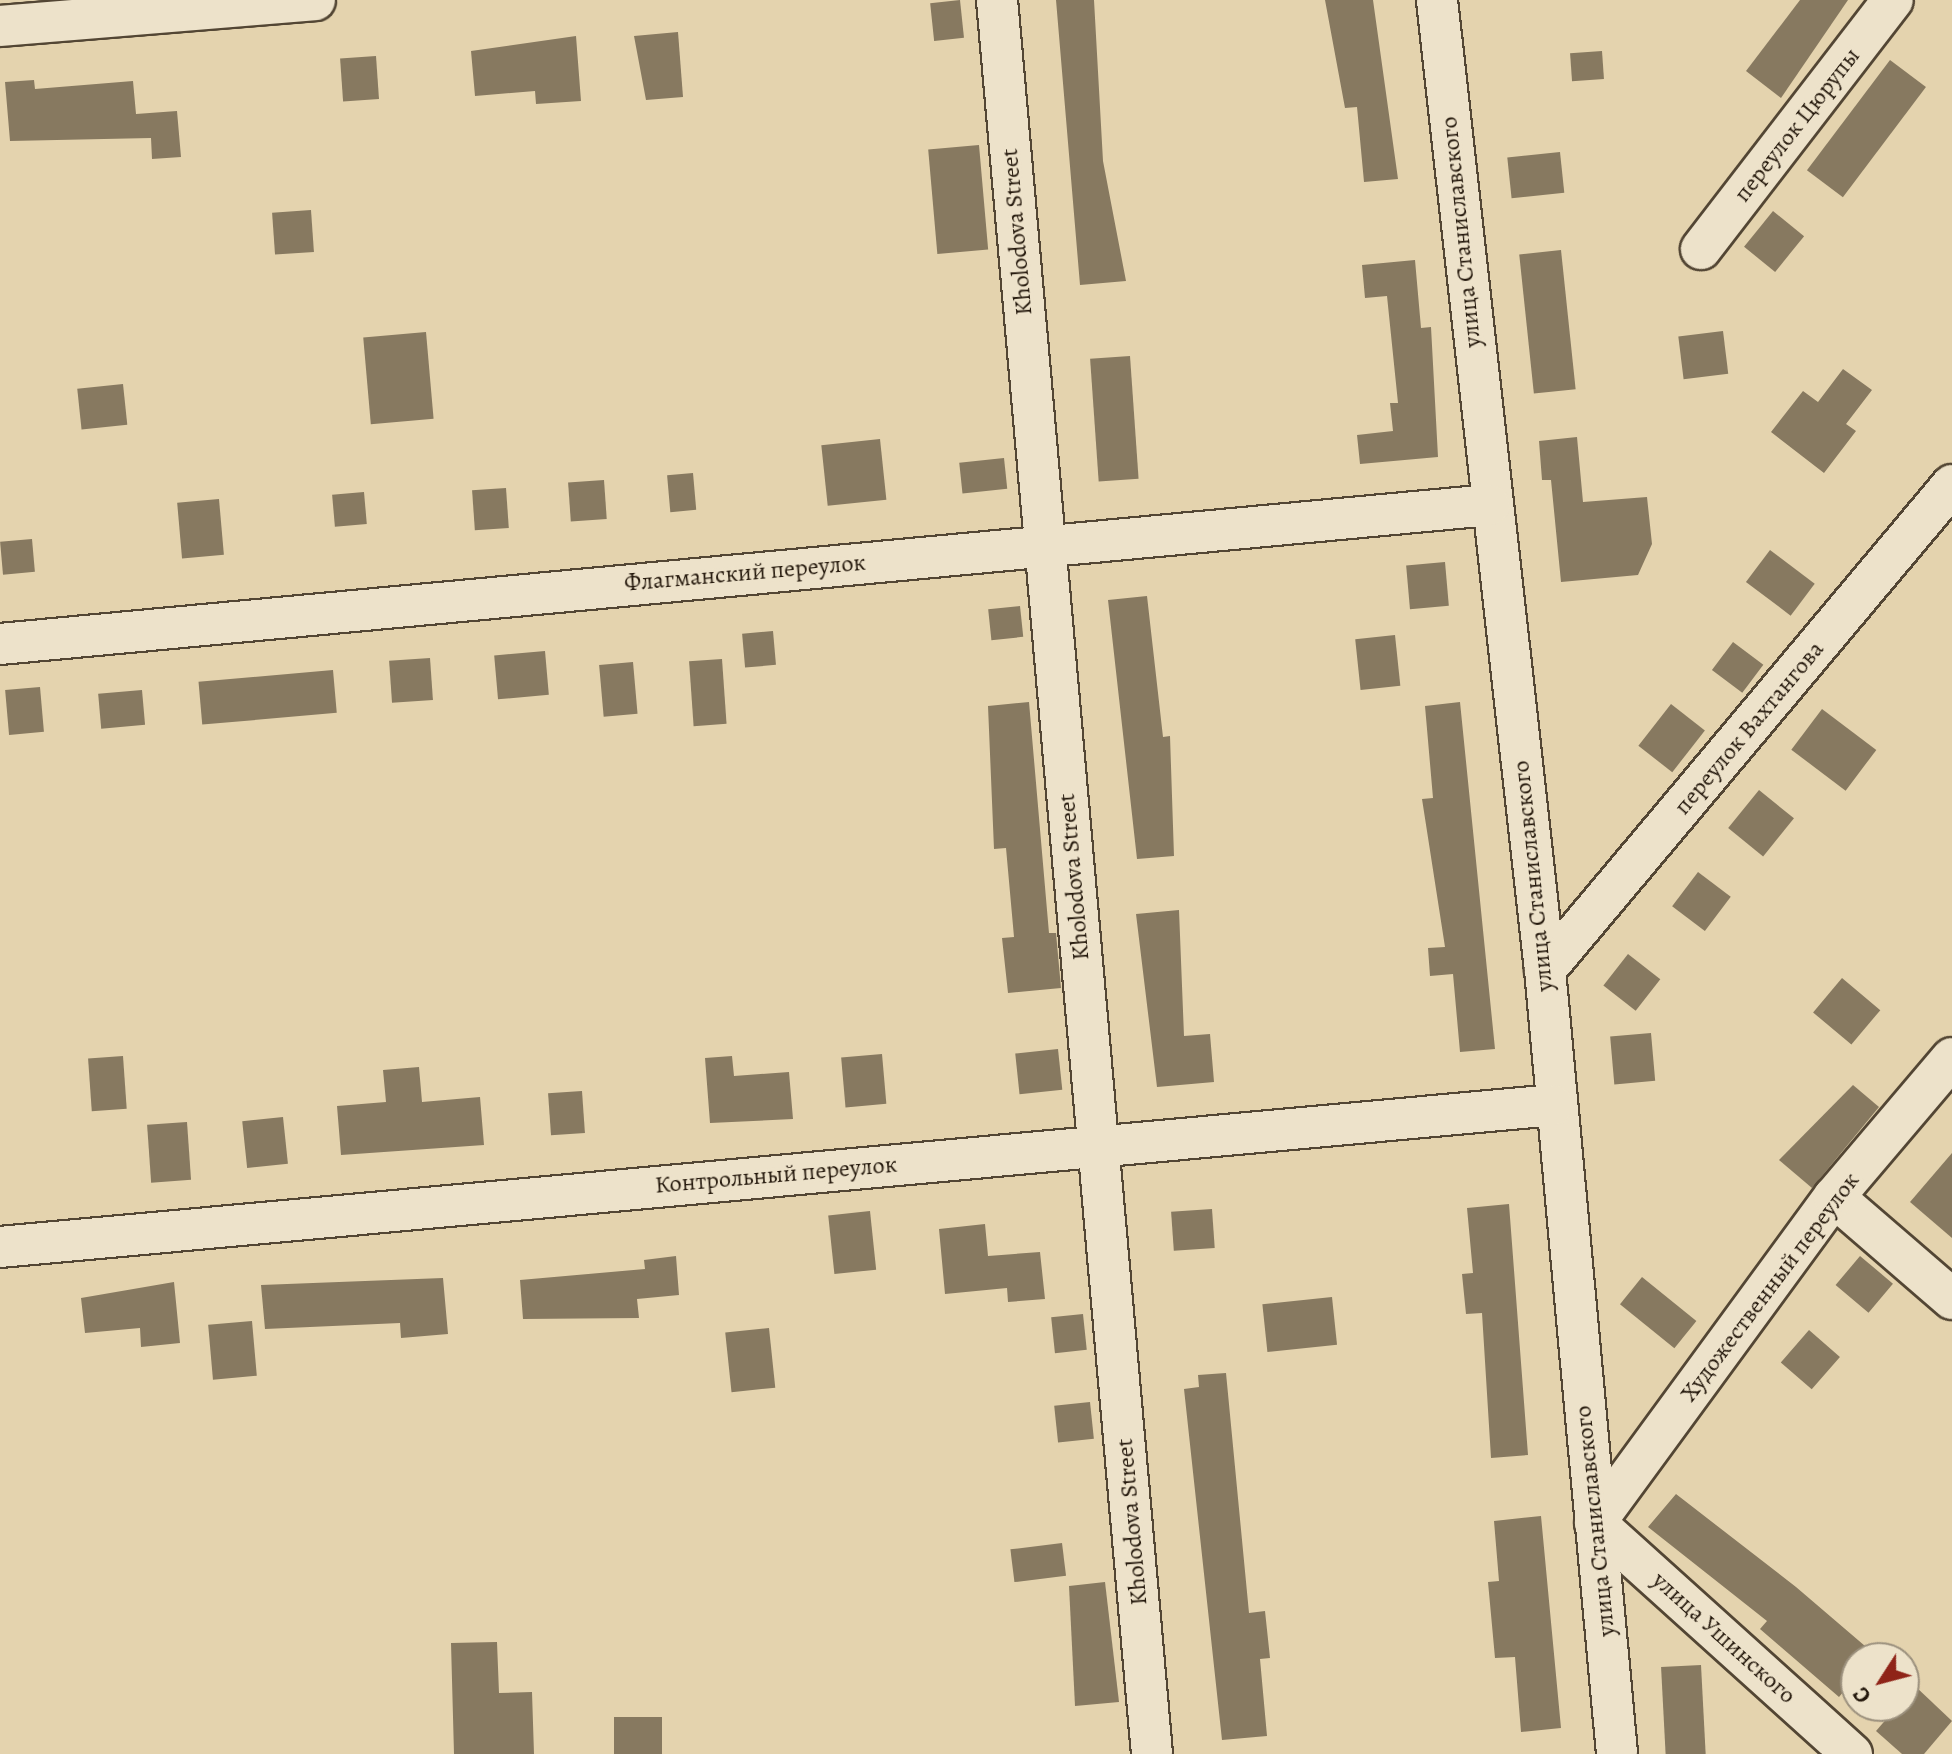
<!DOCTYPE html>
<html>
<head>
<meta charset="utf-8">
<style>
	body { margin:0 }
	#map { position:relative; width:1952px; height:1754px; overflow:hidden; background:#e4d3ae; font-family:Alegreya,serif }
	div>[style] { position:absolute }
	.building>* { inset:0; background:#877960; transform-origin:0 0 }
	.roads { filter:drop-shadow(2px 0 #534634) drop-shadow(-2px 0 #534634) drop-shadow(0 2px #534634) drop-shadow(0 -2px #534634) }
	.minor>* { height:40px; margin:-20px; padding:0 20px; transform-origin:20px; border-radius:20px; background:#ede2ca }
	span { translate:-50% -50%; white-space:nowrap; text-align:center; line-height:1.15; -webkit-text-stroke:6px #ede2ca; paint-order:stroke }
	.street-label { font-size:24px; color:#23170b }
	.north { position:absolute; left:1840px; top:1642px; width:80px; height:80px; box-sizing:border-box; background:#ede2ca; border:2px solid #9c917e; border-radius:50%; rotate:234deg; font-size:22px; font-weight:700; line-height:32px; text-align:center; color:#23170b }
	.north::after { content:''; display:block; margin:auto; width:28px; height:36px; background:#8f2418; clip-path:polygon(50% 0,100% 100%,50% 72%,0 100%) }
</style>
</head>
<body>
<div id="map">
	<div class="building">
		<i style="left:960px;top:0;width:38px;height:30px;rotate:84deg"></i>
		<i style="clip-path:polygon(1056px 0,1094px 0,1103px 161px,1126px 281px,1080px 285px)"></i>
		<i style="clip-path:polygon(1325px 0,1373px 0,1398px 179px,1364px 182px,1357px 107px,1345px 108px)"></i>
		<i style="clip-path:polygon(1800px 0,1848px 0,1781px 98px,1746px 71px)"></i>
		<i style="clip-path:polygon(678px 32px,683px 97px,646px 100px,634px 36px)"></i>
		<i style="clip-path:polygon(576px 36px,581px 101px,536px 104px,535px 91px,475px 96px,471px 51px)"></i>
		<i style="left:1602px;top:51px;width:28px;height:32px;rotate:86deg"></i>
		<i style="left:376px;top:56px;width:43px;height:36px;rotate:86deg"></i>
		<i style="left:1890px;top:60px;width:45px;height:138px;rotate:37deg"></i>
		<i style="clip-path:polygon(34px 80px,35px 89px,133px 81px,136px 114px,177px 111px,181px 157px,152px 159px,151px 138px,10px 141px,5px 82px)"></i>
		<i style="left:979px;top:145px;width:105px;height:51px;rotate:85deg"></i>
		<i style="left:1560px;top:152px;width:41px;height:53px;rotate:84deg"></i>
		<i style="left:311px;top:210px;width:42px;height:39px;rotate:86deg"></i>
		<i style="left:1773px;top:211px;width:40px;height:46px;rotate:39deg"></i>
		<i style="left:1561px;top:250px;width:140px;height:42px;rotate:84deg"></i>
		<i style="clip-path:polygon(1415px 260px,1421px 328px,1431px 327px,1438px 457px,1360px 464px,1357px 435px,1393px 431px,1390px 403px,1398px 403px,1387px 296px,1365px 298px,1362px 265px)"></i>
		<i style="left:1723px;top:331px;width:43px;height:45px;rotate:83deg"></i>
		<i style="left:426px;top:332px;width:87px;height:63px;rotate:85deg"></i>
		<i style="left:1130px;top:356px;width:123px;height:40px;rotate:86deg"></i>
		<i style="clip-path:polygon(1843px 369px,1872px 390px,1846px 424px,1856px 431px,1824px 473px,1771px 432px,1803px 391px,1818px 402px)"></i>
		<i style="left:123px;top:384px;width:41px;height:46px;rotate:84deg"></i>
		<i style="clip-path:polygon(1577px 437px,1583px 502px,1647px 497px,1652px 544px,1638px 575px,1561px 582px,1551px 480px,1542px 480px,1539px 441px)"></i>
		<i style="left:880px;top:439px;width:61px;height:59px;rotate:84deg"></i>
		<i style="left:1004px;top:458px;width:31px;height:45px;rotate:84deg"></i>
		<i style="left:693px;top:473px;width:37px;height:26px;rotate:85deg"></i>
		<i style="left:604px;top:480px;width:39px;height:36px;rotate:86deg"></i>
		<i style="left:506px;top:488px;width:40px;height:34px;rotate:86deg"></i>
		<i style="left:364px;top:492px;width:32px;height:32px;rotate:85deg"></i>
		<i style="left:219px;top:499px;width:56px;height:42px;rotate:85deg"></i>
		<i style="left:32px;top:539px;width:33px;height:32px;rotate:85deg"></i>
		<i style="left:1770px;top:550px;width:56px;height:40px;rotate:37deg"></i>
		<i style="left:1445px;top:562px;width:44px;height:39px;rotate:85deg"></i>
		<i style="clip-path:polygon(1147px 596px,1163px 737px,1170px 736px,1174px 856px,1137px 859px,1108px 600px)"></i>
		<i style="left:1020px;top:606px;width:31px;height:32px;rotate:84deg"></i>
		<i style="left:773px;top:631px;width:34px;height:31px;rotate:85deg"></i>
		<i style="left:1395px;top:635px;width:51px;height:40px;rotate:84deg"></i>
		<i style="left:1733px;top:642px;width:38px;height:35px;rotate:37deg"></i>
		<i style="left:545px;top:651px;width:44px;height:51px;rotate:85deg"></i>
		<i style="left:430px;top:658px;width:42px;height:41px;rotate:86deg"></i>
		<i style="left:722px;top:659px;width:65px;height:33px;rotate:86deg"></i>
		<i style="left:633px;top:662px;width:52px;height:34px;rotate:85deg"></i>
		<i style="left:333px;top:670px;width:43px;height:135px;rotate:85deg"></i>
		<i style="left:40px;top:687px;width:45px;height:35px;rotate:85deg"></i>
		<i style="left:142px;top:690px;width:35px;height:44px;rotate:85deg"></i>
		<i style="clip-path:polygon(1029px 702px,1049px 933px,1056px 933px,1061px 988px,1008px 993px,1002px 938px,1014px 937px,1006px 848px,994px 849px,988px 706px)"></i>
		<i style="clip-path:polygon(1460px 702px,1495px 1049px,1460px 1052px,1453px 974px,1430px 976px,1428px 948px,1445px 947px,1422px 799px,1433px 798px,1425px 706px)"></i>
		<i style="left:1671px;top:704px;width:43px;height:53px;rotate:38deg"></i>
		<i style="left:1822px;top:709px;width:68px;height:51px;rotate:37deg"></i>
		<i style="left:1759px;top:790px;width:45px;height:49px;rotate:39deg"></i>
		<i style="left:1698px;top:872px;width:41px;height:43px;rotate:37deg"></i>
		<i style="clip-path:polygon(1179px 910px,1184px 1036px,1210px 1034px,1214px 1082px,1157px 1087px,1136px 914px)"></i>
		<i style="left:1628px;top:954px;width:41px;height:40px;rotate:38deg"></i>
		<i style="left:1842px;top:978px;width:50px;height:45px;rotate:40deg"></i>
		<i style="left:1651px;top:1033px;width:48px;height:41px;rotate:85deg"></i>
		<i style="left:1058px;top:1049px;width:41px;height:43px;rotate:84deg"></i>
		<i style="left:882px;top:1054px;width:50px;height:41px;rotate:85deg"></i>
		<i style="left:123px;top:1056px;width:53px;height:35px;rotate:86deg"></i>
		<i style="clip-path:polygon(732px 1056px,734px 1076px,789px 1072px,793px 1119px,710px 1123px,705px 1058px)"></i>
		<i style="clip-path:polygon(419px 1067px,422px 1102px,480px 1097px,484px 1145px,341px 1155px,337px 1106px,386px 1102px,383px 1070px)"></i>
		<i style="clip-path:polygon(1853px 1085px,1879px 1107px,1812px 1188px,1779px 1160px)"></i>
		<i style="left:582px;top:1091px;width:42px;height:34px;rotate:86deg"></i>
		<i style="left:283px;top:1117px;width:47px;height:41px;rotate:84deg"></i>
		<i style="left:187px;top:1122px;width:58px;height:40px;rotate:86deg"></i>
		<i style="clip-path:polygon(1952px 1153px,1952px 1238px,1910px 1202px)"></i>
		<i style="clip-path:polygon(1509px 1204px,1528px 1455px,1491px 1458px,1482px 1313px,1466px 1314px,1462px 1274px,1473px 1273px,1467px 1208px)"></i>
		<i style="left:1212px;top:1209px;width:39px;height:41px;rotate:86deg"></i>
		<i style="left:870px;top:1211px;width:59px;height:42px;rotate:84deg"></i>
		<i style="clip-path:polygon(985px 1224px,988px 1256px,1040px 1252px,1045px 1299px,1008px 1302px,1007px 1288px,945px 1294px,939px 1229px)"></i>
		<i style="clip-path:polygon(676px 1256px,679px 1295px,637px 1299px,639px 1318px,523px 1319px,520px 1280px,645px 1269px,644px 1260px)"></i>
		<i style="left:1860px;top:1256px;width:43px;height:38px;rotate:40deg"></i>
		<i style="left:1642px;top:1277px;width:70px;height:35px;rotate:39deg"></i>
		<i style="clip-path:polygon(443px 1278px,448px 1334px,401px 1338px,400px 1323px,265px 1329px,261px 1285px)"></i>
		<i style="clip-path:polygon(174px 1282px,180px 1343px,141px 1347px,140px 1328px,85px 1333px,81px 1298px)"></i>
		<i style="left:1332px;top:1297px;width:48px;height:70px;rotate:84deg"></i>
		<i style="left:1083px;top:1314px;width:36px;height:32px;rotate:84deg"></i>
		<i style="left:252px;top:1321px;width:55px;height:44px;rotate:85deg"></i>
		<i style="left:769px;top:1328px;width:60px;height:44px;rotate:84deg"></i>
		<i style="left:1809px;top:1330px;width:41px;height:43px;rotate:41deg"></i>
		<i style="clip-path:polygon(1226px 1373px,1249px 1613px,1265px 1611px,1270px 1658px,1260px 1659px,1267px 1736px,1222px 1740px,1184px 1389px,1199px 1387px,1198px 1375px)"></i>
		<i style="left:1090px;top:1402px;width:37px;height:36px;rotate:84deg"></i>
		<i style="clip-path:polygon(1676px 1494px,1796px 1587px,1879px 1658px,1856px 1658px,1856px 1677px,1839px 1697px,1760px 1629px,1767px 1621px,1648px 1527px)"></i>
		<i style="clip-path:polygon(1541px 1516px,1561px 1728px,1521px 1732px,1515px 1657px,1495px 1658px,1488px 1582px,1499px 1581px,1494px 1521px)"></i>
		<i style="left:1062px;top:1543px;width:33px;height:52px;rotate:83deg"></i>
		<i style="clip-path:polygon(1105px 1582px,1119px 1702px,1075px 1706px,1069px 1586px)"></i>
		<i style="clip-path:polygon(497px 1642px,499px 1693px,532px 1692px,534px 1754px,454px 1754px,451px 1643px)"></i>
		<i style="left:1701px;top:1665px;width:89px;height:40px;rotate:87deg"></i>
		<i style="clip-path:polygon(1915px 1686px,1952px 1721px,1924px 1754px,1902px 1754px,1876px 1731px)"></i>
		<i style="left:614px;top:1717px;width:48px;height:37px"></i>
	</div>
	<div class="roads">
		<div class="minor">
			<i style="left:997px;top:0;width:1761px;rotate:84.95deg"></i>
			<i style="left:1437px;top:0;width:976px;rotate:83.65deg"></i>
			<i style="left:1545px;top:970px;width:787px;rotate:84.75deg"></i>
			<i style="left:0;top:26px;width:316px;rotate:-4.7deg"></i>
			<i style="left:1701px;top:249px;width:314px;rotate:-52.4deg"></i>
			<i style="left:0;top:644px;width:1496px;rotate:-5.33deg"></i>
			<i style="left:1545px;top:970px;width:633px;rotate:-50deg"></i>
			<i style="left:1834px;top:1197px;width:156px;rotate:40.8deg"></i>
			<i style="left:0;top:1247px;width:1559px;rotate:-5.22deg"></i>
			<i style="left:1852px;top:1754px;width:346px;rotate:-138deg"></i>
			<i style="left:1595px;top:1523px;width:404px;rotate:-53.8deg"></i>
			<i style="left:1834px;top:1197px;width:182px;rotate:-49.7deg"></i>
		</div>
	</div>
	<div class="street-label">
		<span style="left:1797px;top:125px;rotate:-52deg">переулок Цюрупы</span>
		<span style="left:1017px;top:232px;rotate:-95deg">Kholodova Street</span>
		<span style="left:1461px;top:232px;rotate:-96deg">улица Станиславского</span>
		<span style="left:745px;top:573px;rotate:-5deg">Флагманский переулок</span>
		<span style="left:1749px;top:728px;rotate:-50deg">переулок Вахтангова</span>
		<span style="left:1533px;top:876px;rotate:-96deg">улица Станиславского</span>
		<span style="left:1074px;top:877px;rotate:-95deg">Kholodova Street</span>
		<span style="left:776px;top:1175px;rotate:-5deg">Контрольный переулок</span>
		<span style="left:1770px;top:1287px;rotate:-53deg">Художественный переулок</span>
		<span style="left:1595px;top:1521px;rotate:-96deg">улица Станиславского</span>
		<span style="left:1132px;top:1522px;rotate:-95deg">Kholodova Street</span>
		<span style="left:1724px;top:1638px;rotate:42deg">улица Ушинского</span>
	</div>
	<div class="north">С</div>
</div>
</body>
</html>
